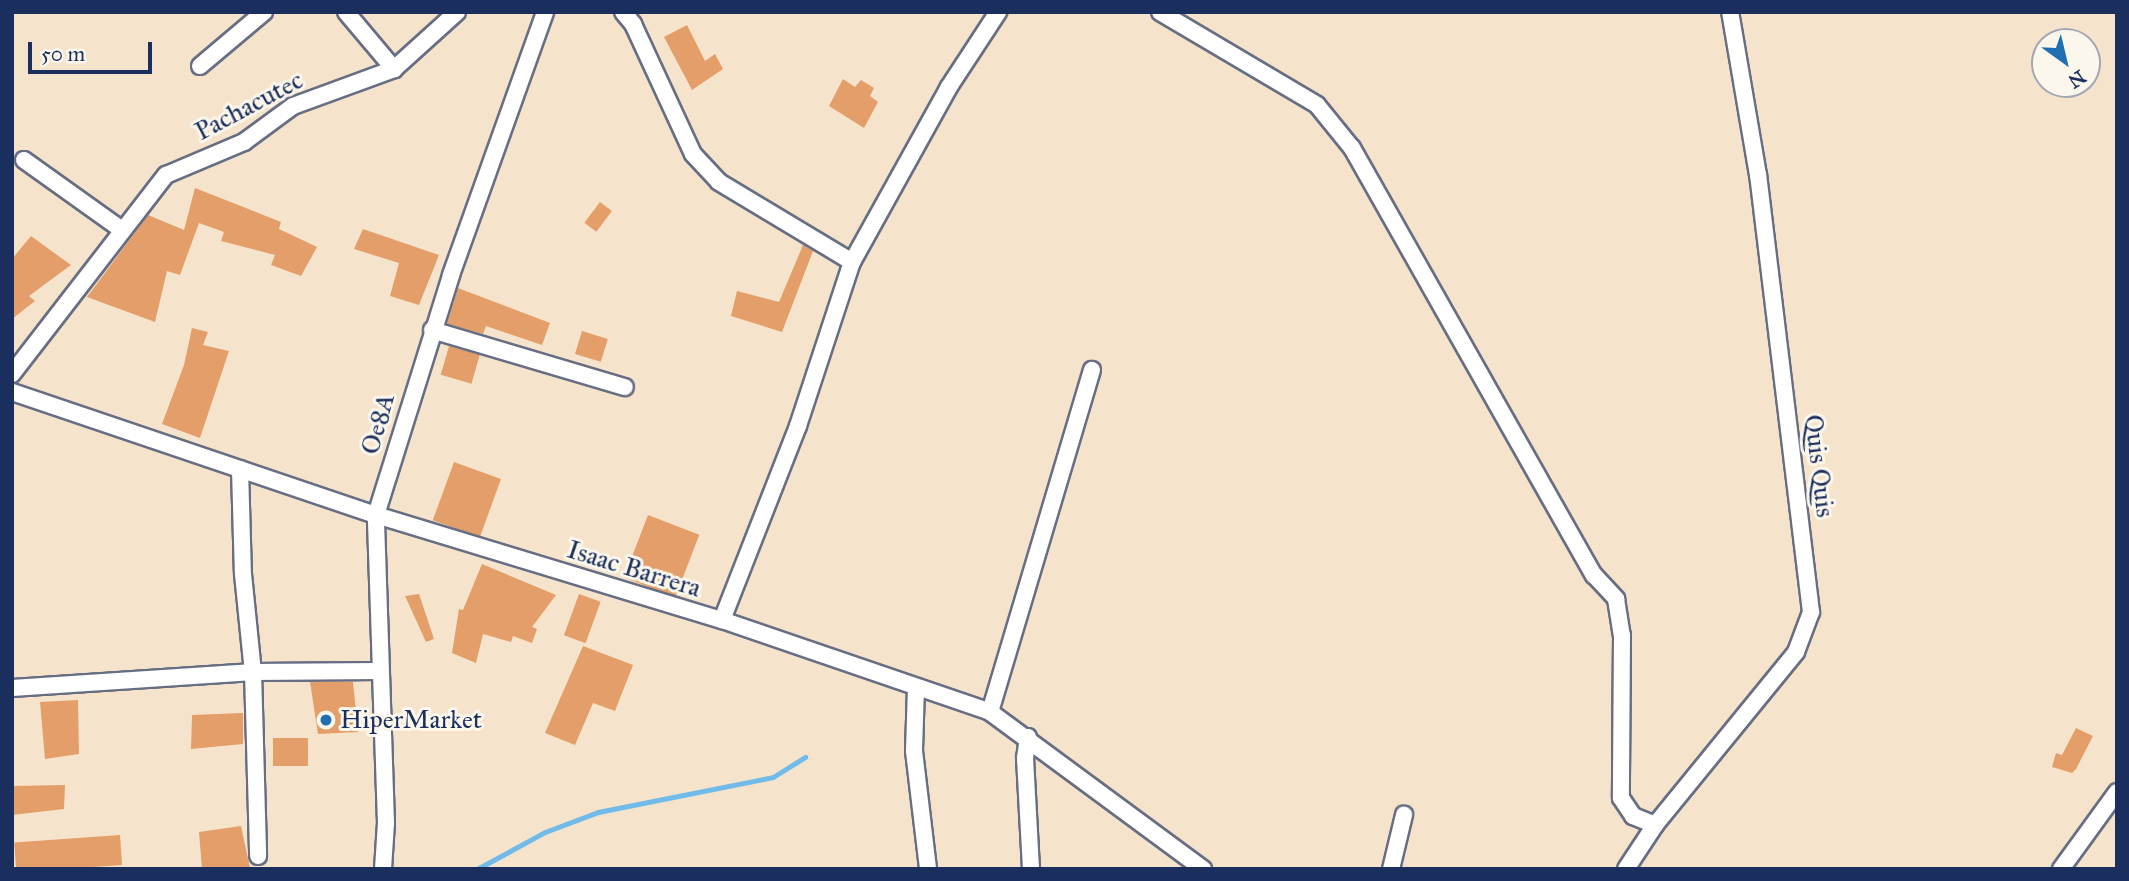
<!DOCTYPE html>
<html>
<head>
<meta charset="utf-8">
<style>
	body { margin:0 }
	#map { position:relative; width:2129px; height:881px; overflow:hidden; background:#f5e4cb; font-family:"IM FELL Great Primer",serif }
	div>[style] { position:absolute }
	.stream>* { height:5px; margin:-2.5px; padding:0 2.5px; transform-origin:2.5px; border-radius:2.5px; background:#70bbe9 }
	.building>* { inset:0; background:#e49e69; transform-origin:0 0 }
	.roads { filter:drop-shadow(2px 0 #676e84) drop-shadow(-2px 0 #676e84) drop-shadow(0 2px #676e84) drop-shadow(0 -2px #676e84) }
	.minor>* { height:16px; margin:-8px; padding:0 8px; transform-origin:8px; border-radius:8px; background:#fff }
	.dots>* { width:19px; height:19px; translate:-50% -50%; box-sizing:border-box; border:4px solid #fbf7ec; border-radius:50% }
	span { translate:-50% -50%; white-space:nowrap; text-align:center; line-height:1.15; -webkit-text-stroke:6px #fbf7ec; paint-order:stroke }
	.street-label { font-size:26px; color:#1b2f5e }
	.poi-label { font-size:26px; color:#1b2f5e }
	.left { translate:0 -50%; text-align:left }
	.frame { position:absolute; inset:0; border:14px solid #1b2f5e; pointer-events:none }
	.north { position:absolute; left:2031px; top:28px; width:70px; height:70px; box-sizing:border-box; background:#fbf7ec; border:2px solid #a1a7b3; border-radius:50%; rotate:146deg; font-size:19px; font-weight:700; line-height:28px; text-align:center; color:#1b2f5e }
	.north::after { content:''; display:block; margin:auto; width:24px; height:32px; background:#1f6fb2; clip-path:polygon(50% 0,100% 100%,50% 72%,0 100%) }
	.scale { position:absolute; left:28px; top:42px; width:124px; height:32px; box-sizing:border-box; border:4px solid #1b2f5e; border-top:0; padding-left:9px; font-size:21px; line-height:24px; white-space:nowrap; color:#1b2f5e; -webkit-text-stroke:5px #fbf7ec; paint-order:stroke }
</style>
</head>
<body>
<div id="map">
	<div class="stream">
		<i style="left:477px;top:869px;width:77px;rotate:-28.6deg"></i>
		<i style="left:545px;top:832px;width:57px;rotate:-20.7deg"></i>
		<i style="left:598px;top:812px;width:178px;rotate:-11.3deg"></i>
		<i style="left:773px;top:777px;width:38px;rotate:-32deg"></i>
	</div>
	<div class="building">
		<i style="clip-path:polygon(687px 25px,705px 61px,715px 54px,723px 69px,692px 90px,664px 37px)"></i>
		<i style="clip-path:polygon(843px 79px,855px 87px,861px 80px,874px 88px,870px 96px,878px 102px,864px 128px,829px 106px)"></i>
		<i style="clip-path:polygon(195px 188px,281px 222px,279px 229px,317px 247px,301px 276px,271px 265px,275px 255px,221px 241px,224px 232px,199px 223px,180px 275px,167px 271px,155px 322px,87px 297px,148px 215px,184px 230px)"></i>
		<i style="left:600px;top:202px;width:15px;height:26px;rotate:37deg"></i>
		<i style="clip-path:polygon(363px 229px,439px 255px,419px 305px,390px 296px,399px 263px,354px 249px)"></i>
		<i style="clip-path:polygon(31px 236px,71px 265px,29px 296px,35px 301px,12px 319px,12px 259px)"></i>
		<i style="clip-path:polygon(803px 245px,813px 251px,782px 332px,731px 316px,737px 291px,779px 302px)"></i>
		<i style="clip-path:polygon(458px 288px,550px 323px,542px 345px,486px 326px,483px 334px,447px 324px)"></i>
		<i style="clip-path:polygon(192px 328px,208px 332px,203px 345px,229px 351px,200px 438px,162px 424px,184px 365px)"></i>
		<i style="left:582px;top:331px;width:27px;height:24px;rotate:17deg"></i>
		<i style="left:449px;top:346px;width:32px;height:30px;rotate:16deg"></i>
		<i style="left:454px;top:462px;width:50px;height:62px;rotate:20deg"></i>
		<i style="left:648px;top:515px;width:55px;height:67px;rotate:21deg"></i>
		<i style="clip-path:polygon(482px 564px,556px 595px,532px 627px,537px 629px,532px 643px,513px 636px,511px 642px,483px 634px,476px 663px,452px 653px,459px 609px,463px 610px)"></i>
		<i style="clip-path:polygon(419px 594px,434px 639px,426px 642px,405px 596px)"></i>
		<i style="left:579px;top:594px;width:23px;height:44px;rotate:20deg"></i>
		<i style="clip-path:polygon(583px 646px,633px 665px,615px 711px,593px 703px,575px 745px,545px 733px)"></i>
		<i style="clip-path:polygon(310px 682px,353px 682px,358px 732px,318px 734px)"></i>
		<i style="clip-path:polygon(78px 700px,79px 754px,45px 759px,40px 702px)"></i>
		<i style="clip-path:polygon(243px 713px,243px 744px,191px 749px,192px 715px)"></i>
		<i style="clip-path:polygon(2076px 728px,2093px 736px,2076px 769px,2072px 773px,2052px 767px,2056px 753px,2062px 755px)"></i>
		<i style="left:308px;top:738px;width:28px;height:35px;rotate:90deg"></i>
		<i style="clip-path:polygon(65px 785px,64px 809px,12px 815px,12px 786px)"></i>
		<i style="clip-path:polygon(241px 826px,250px 868px,202px 869px,199px 832px)"></i>
		<i style="left:120px;top:835px;width:30px;height:106px;rotate:86deg"></i>
	</div>
	<div class="roads">
		<div class="minor">
			<i style="left:346px;top:12px;width:75px;rotate:49.9deg"></i>
			<i style="left:623px;top:12px;width:16px;rotate:50deg"></i>
			<i style="left:633px;top:24px;width:143px;rotate:65.2deg"></i>
			<i style="left:693px;top:154px;width:38px;rotate:47deg"></i>
			<i style="left:719px;top:182px;width:155px;rotate:31deg"></i>
			<i style="left:1160px;top:12px;width:182px;rotate:30.6deg"></i>
			<i style="left:1317px;top:105px;width:55px;rotate:50.9deg"></i>
			<i style="left:1352px;top:148px;width:491px;rotate:60.5deg"></i>
			<i style="left:1594px;top:575px;width:33px;rotate:47deg"></i>
			<i style="left:1616px;top:599px;width:36px;rotate:81deg"></i>
			<i style="left:1622px;top:635px;width:163px;rotate:90.4deg"></i>
			<i style="left:1621px;top:798px;width:22px;rotate:56deg"></i>
			<i style="left:1633px;top:816px;width:24px;rotate:22deg"></i>
			<i style="left:200px;top:66px;width:84px;rotate:-40.2deg"></i>
			<i style="left:24px;top:160px;width:120px;rotate:35.5deg"></i>
			<i style="left:432px;top:330px;width:201px;rotate:16.5deg"></i>
			<i style="left:12px;top:374px;width:252px;rotate:-52.3deg"></i>
			<i style="left:166px;top:175px;width:85px;rotate:-22.9deg"></i>
			<i style="left:244px;top:142px;width:61px;rotate:-36.3deg"></i>
			<i style="left:293px;top:106px;width:108px;rotate:-20.1deg"></i>
			<i style="left:394px;top:69px;width:85px;rotate:-42.1deg"></i>
			<i style="left:12px;top:392px;width:384px;rotate:18.7deg"></i>
			<i style="left:376px;top:515px;width:362px;rotate:16.9deg"></i>
			<i style="left:722px;top:620px;width:283px;rotate:18.9deg"></i>
			<i style="left:990px;top:712px;width:265px;rotate:36.4deg"></i>
			<i style="left:240px;top:469px;width:105px;rotate:88.4deg"></i>
			<i style="left:243px;top:574px;width:99px;rotate:84.2deg"></i>
			<i style="left:253px;top:672px;width:184px;rotate:88.4deg"></i>
			<i style="left:722px;top:620px;width:208px;rotate:-68.6deg"></i>
			<i style="left:798px;top:426px;width:173px;rotate:-71.8deg"></i>
			<i style="left:852px;top:262px;width:200px;rotate:-61deg"></i>
			<i style="left:949px;top:87px;width:90px;rotate:-56.8deg"></i>
			<i style="left:916px;top:687px;width:64px;rotate:91.8deg"></i>
			<i style="left:914px;top:751px;width:119px;rotate:83.2deg"></i>
			<i style="left:12px;top:688px;width:242px;rotate:-3.8deg"></i>
			<i style="left:253px;top:672px;width:127px;rotate:-0.5deg"></i>
			<i style="left:990px;top:712px;width:357px;rotate:-73.4deg"></i>
			<i style="left:1028px;top:737px;width:21px;rotate:98deg"></i>
			<i style="left:1025px;top:758px;width:111px;rotate:86.9deg"></i>
			<i style="left:383px;top:869px;width:46px;rotate:-86.3deg"></i>
			<i style="left:386px;top:823px;width:308px;rotate:-91.9deg"></i>
			<i style="left:376px;top:515px;width:251px;rotate:-72.6deg"></i>
			<i style="left:451px;top:275px;width:279px;rotate:-70.3deg"></i>
			<i style="left:1391px;top:869px;width:56px;rotate:-76.5deg"></i>
			<i style="left:1626px;top:869px;width:53px;rotate:-56.6deg"></i>
			<i style="left:1655px;top:825px;width:223px;rotate:-50.8deg"></i>
			<i style="left:1796px;top:652px;width:43px;rotate:-69.4deg"></i>
			<i style="left:1811px;top:612px;width:440px;rotate:-96.9deg"></i>
			<i style="left:1758px;top:175px;width:165px;rotate:-99.7deg"></i>
			<i style="left:2061px;top:869px;width:95px;rotate:-54deg"></i>
		</div>
	</div>
	<div class="dots">
		<i style="left:326px;top:720px;background:#1f6fb2"></i>
	</div>
	<div class="street-label">
		<span style="left:249px;top:106px;rotate:-28deg">Pachacutec</span>
		<span style="left:378px;top:424px;rotate:-74deg">Oe8A</span>
		<span style="left:1819px;top:466px;rotate:83deg">Quis Quis</span>
		<span style="left:634px;top:569px;rotate:17deg">Isaac Barrera</span>
	</div>
	<div class="poi-label">
		<span class="left" style="left:340px;top:720px">HiperMarket</span>
	</div>
	<div class="frame"></div>
	<div class="north">N</div>
	<div class="scale">50 m</div>
</div>
</body>
</html>
